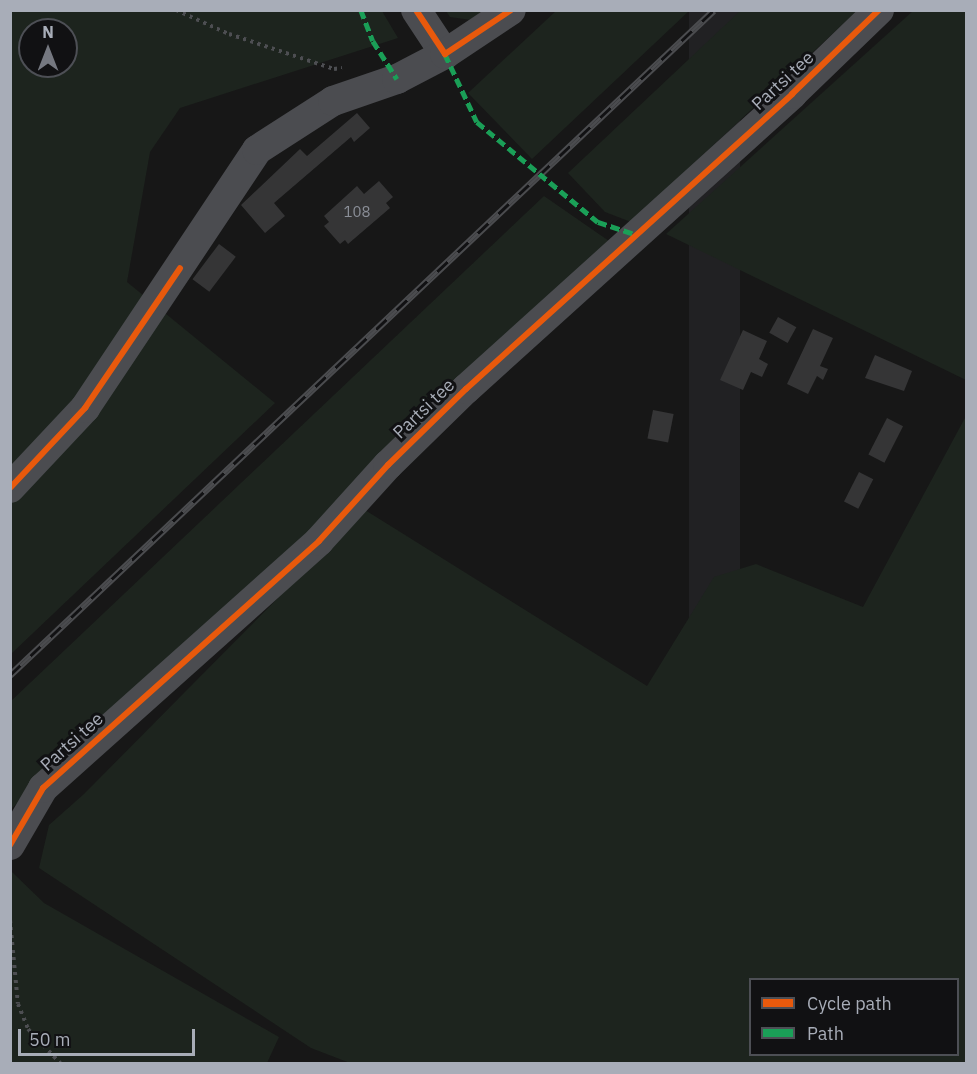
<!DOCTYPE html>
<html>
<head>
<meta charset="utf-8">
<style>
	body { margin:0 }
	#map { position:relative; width:977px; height:1074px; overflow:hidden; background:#171717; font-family:"IBM Plex Sans",sans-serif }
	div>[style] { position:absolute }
	.built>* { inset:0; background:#212123; transform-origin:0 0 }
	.green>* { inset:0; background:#1d241e }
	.building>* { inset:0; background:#353536; transform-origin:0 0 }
	.path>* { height:4px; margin-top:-2px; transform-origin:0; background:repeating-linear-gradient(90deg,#4d4e52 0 3px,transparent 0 7.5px) }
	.minor>* { height:30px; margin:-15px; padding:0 15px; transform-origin:15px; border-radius:15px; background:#4b4c50 }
	.rail>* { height:7px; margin-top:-3.5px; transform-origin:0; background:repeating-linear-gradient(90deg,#111113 0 14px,#4b4c4f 0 28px); box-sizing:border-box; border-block:2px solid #4b4c4f }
	.quiet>* { height:4.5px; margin-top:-2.25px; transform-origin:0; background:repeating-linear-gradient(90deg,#1a9f57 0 9px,transparent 0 13.5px) }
	.cycleway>* { height:6px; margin:-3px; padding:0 3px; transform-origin:3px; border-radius:3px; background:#e8590c }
	span { translate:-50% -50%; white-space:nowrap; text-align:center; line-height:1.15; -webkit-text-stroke:6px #111113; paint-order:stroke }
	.number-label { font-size:15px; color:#8b8f98 }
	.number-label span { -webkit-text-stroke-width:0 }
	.street-label { font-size:18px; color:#a8adb8 }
	.frame { position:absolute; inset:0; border:12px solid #a8adb8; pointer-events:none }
	.legend { position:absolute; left:749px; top:978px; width:210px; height:78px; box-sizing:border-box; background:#111113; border:2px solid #4d4f55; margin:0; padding:8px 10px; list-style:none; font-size:18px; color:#a8adb8 }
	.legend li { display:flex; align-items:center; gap:12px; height:30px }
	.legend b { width:30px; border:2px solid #4d4f55 }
	.north { position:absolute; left:18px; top:18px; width:60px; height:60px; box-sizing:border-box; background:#111113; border:2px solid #4d4f55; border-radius:50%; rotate:0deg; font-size:16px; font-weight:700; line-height:24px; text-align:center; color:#a8adb8 }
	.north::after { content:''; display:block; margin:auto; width:21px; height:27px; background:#757880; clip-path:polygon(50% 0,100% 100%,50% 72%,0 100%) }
	.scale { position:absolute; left:18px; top:1029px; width:177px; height:27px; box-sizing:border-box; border:3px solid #a8adb8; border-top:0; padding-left:8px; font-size:18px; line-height:21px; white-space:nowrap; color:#a8adb8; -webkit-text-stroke:4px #111113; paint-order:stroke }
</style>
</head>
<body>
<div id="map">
	<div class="built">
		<i style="left:689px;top:11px;width:51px;height:934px"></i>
	</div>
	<div class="green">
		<i style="clip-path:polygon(557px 10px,689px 11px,532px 159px,468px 93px)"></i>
		<i style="clip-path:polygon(914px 10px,966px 11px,966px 380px,666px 234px)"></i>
		<i style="clip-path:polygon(evenodd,11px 11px,382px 11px,398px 38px,180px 108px,150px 152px,127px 282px,275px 403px,11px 654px,11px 11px,30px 30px,66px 30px,66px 66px,30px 66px,30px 30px)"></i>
		<i style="clip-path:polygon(446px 11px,483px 11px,471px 20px,450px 17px)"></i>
		<i style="clip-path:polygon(740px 11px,857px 11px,631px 222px,605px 212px,568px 173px)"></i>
		<i style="clip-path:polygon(544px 196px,609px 241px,309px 533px,11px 809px,15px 818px,11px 828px,11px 701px)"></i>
		<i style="clip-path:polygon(evenodd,966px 416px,966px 1063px,350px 1063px,311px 1048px,39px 868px,49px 825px,84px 794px,365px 510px,647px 686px,714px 577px,756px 564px,863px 607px,966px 416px,750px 980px,958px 980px,958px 1054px,750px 1054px,750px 980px)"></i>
		<i style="clip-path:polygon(10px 870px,44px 903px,279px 1037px,267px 1063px,11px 1063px)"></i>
	</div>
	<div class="building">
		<i style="clip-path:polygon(357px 113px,370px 128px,354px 142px,351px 137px,274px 203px,285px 216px,265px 233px,241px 205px,300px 149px,307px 156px)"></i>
		<i style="clip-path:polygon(379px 181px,393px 197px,386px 203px,390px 208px,348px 244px,345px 240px,340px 244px,324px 226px,329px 222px,324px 216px,357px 186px,364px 194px)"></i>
		<i style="left:219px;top:244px;width:21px;height:44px;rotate:37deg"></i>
		<i style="left:778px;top:317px;width:21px;height:18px;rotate:29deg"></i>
		<i style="clip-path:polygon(813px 329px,833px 338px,820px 366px,828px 369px,823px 380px,817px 376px,808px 394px,787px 384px)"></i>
		<i style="clip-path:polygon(743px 330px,767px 341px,759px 359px,768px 364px,762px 377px,751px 372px,743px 390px,720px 380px)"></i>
		<i style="clip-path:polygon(875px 355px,912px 371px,904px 391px,865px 378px)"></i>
		<i style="left:653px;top:410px;width:21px;height:29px;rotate:11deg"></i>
		<i style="left:887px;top:418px;width:18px;height:41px;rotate:27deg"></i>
		<i style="left:859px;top:472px;width:16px;height:33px;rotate:27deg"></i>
	</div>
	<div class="path">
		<i style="left:176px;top:10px;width:58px;rotate:24.4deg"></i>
		<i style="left:229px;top:34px;width:111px;rotate:18.4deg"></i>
		<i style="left:334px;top:69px;width:8px;rotate:-7deg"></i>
		<i style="left:10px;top:920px;width:84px;rotate:84.6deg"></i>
		<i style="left:18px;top:1004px;width:27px;rotate:68deg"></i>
		<i style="left:28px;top:1029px;width:48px;rotate:46.7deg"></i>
	</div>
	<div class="minor">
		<i style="left:416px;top:10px;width:53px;rotate:56.6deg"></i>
		<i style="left:10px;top:488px;width:110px;rotate:-46.8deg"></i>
		<i style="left:85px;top:408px;width:310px;rotate:-56.3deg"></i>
		<i style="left:257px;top:150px;width:90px;rotate:-32.8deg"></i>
		<i style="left:333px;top:101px;width:68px;rotate:-19deg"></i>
		<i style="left:397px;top:79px;width:54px;rotate:-27.5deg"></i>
		<i style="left:445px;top:54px;width:79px;rotate:-33.7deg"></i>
		<i style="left:10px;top:845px;width:66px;rotate:-59.9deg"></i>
		<i style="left:43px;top:788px;width:370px;rotate:-41.8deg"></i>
		<i style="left:319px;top:541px;width:103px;rotate:-47.8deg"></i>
		<i style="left:388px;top:465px;width:109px;rotate:-44.3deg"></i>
		<i style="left:466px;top:389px;width:440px;rotate:-42.1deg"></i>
		<i style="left:792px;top:94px;width:121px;rotate:-44deg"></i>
	</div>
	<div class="rail">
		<i style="left:10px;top:675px;width:968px;rotate:-43.37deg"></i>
	</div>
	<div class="quiet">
		<i style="left:361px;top:10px;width:33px;rotate:69deg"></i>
		<i style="left:373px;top:41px;width:45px;rotate:57.7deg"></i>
		<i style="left:445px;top:54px;width:75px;rotate:64.8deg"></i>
		<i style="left:477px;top:122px;width:157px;rotate:39.6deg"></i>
		<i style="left:598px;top:222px;width:41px;rotate:18.4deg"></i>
	</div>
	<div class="cycleway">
		<i style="left:416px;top:10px;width:53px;rotate:56.6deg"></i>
		<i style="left:445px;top:54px;width:79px;rotate:-33.7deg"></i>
		<i style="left:10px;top:488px;width:110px;rotate:-46.8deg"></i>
		<i style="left:85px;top:408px;width:169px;rotate:-55.8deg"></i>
		<i style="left:10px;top:845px;width:66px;rotate:-59.9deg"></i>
		<i style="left:43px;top:788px;width:370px;rotate:-41.8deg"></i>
		<i style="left:319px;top:541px;width:103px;rotate:-47.8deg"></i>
		<i style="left:388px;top:465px;width:109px;rotate:-44.3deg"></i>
		<i style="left:466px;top:389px;width:440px;rotate:-42.1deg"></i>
		<i style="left:792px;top:94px;width:121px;rotate:-44deg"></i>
	</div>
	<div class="number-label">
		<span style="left:357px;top:212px">108</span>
	</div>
	<div class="street-label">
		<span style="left:783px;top:81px;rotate:-43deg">Partsi tee</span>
		<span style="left:424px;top:409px;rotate:-44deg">Partsi tee</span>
		<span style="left:72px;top:742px;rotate:-42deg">Partsi tee</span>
	</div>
	<div class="frame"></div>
	<ul class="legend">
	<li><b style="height:8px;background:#e8590c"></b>Cycle path</li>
	<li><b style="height:8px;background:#1a9f57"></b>Path</li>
	</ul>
	<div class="north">N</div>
	<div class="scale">50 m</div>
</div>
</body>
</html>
